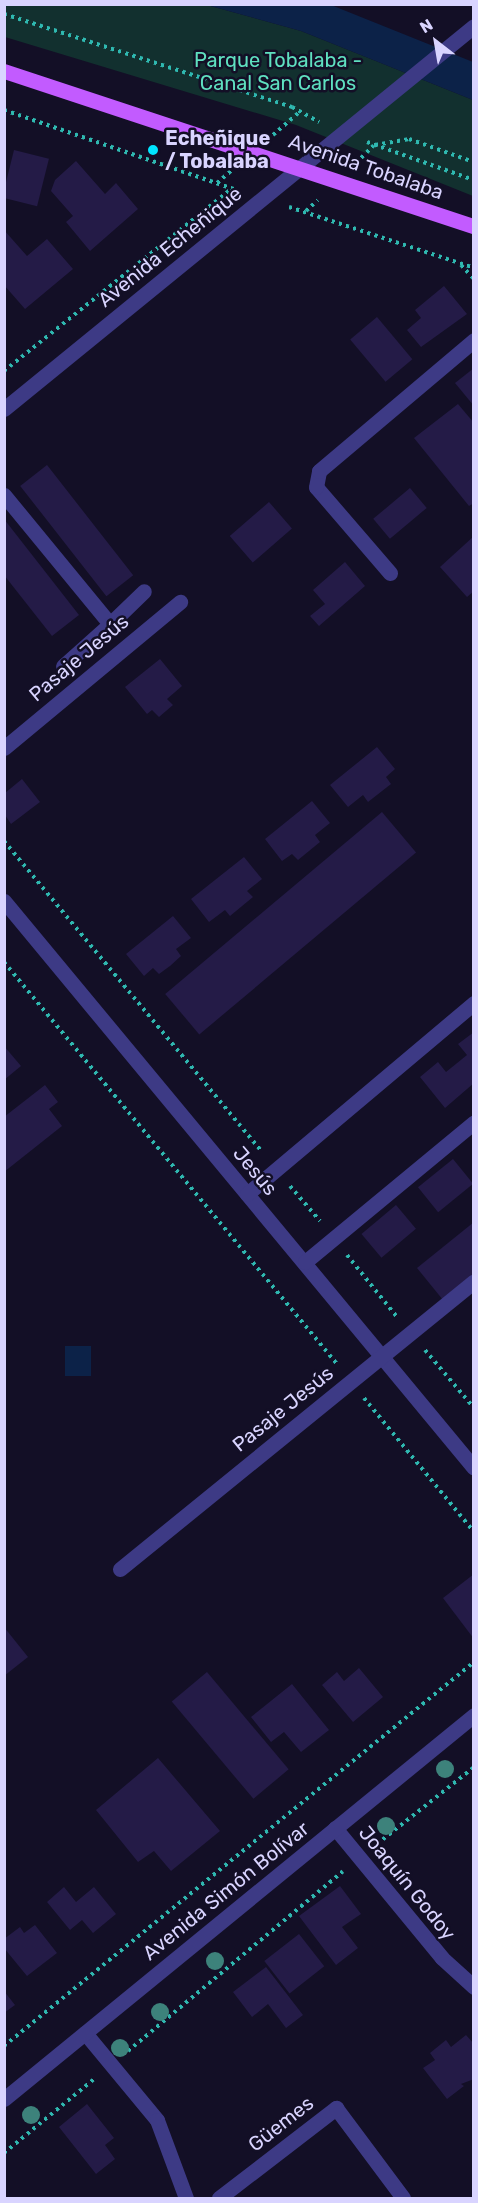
<!DOCTYPE html>
<html>
<head>
<meta charset="utf-8">
<style>
	body { margin:0 }
	#map { position:relative; width:478px; height:2203px; overflow:hidden; background:#130f26; font-family:Rubik,sans-serif }
	div>[style] { position:absolute }
	.green>* { inset:0; background:#12302f }
	.water>* { inset:0; background:#0c2248; transform-origin:0 0 }
	.building>* { inset:0; background:#241b47; transform-origin:0 0 }
	.path>* { height:4px; margin-top:-2px; transform-origin:0; background:repeating-linear-gradient(90deg,#2fb8b0 0 3px,transparent 0 7.5px) }
	.minor>* { height:15px; margin:-7.5px; padding:0 7.5px; transform-origin:7.5px; border-radius:7.5px; background:#3d3a85 }
	.major>* { height:15px; margin:-7.5px; padding:0 7.5px; transform-origin:7.5px; border-radius:7.5px; background:#c25bff }
	.trees>* { width:18px; height:18px; margin:-9px; border-radius:50%; background:#3d827b }
	.dots>* { width:16px; height:16px; translate:-50% -50%; box-sizing:border-box; border:3px solid #130f26; border-radius:50% }
	span { translate:-50% -50%; white-space:nowrap; text-align:center; line-height:1.15; -webkit-text-stroke:5px #130f26; paint-order:stroke }
	.park-label { font-size:20px; color:#5fe0c0 }
	.poi-label { font-size:20px; color:#d9d4ff; font-weight:700 }
	.left { translate:0 -50%; text-align:left }
	.street-label { font-size:20px; color:#d9d4ff }
	.frame { position:absolute; inset:0; border:6px solid #d9d4ff; pointer-events:none }
	.north { position:absolute; left:406px; top:12px; width:60px; height:60px; -webkit-text-stroke:4px #130f26; paint-order:stroke; rotate:329deg; font-size:16px; font-weight:700; line-height:24px; text-align:center; color:#d9d4ff }
	.north::after { content:''; display:block; margin:auto; width:21px; height:27px; background:#d9d4ff; clip-path:polygon(50% 0,100% 100%,50% 72%,0 100%) }
</style>
</head>
<body>
<div id="map">
	<div class="green">
		<i style="clip-path:polygon(4px 5px,207px 5px,301px 31px,473px 100px,473px 196px,296px 125px,5px 37px)"></i>
	</div>
	<div class="water">
		<i style="clip-path:polygon(207px 5px,331px 5px,473px 62px,473px 100px,301px 31px)"></i>
		<i style="left:91px;top:1346px;width:30px;height:26px;rotate:90deg"></i>
	</div>
	<div class="building">
		<i style="left:14px;top:150px;width:36px;height:49px;rotate:14deg"></i>
		<i style="clip-path:polygon(76px 161px,105px 194px,116px 183px,138px 209px,90px 251px,66px 222px,73px 216px,51px 191px,55px 180px)"></i>
		<i style="clip-path:polygon(4px 230px,27px 256px,47px 239px,73px 269px,25px 309px,4px 285px)"></i>
		<i style="clip-path:polygon(444px 286px,467px 314px,421px 347px,407px 330px,421px 318px,415px 310px)"></i>
		<i style="left:377px;top:317px;width:55px;height:35px;rotate:50deg"></i>
		<i style="clip-path:polygon(474px 368px,474px 406px,455px 383px)"></i>
		<i style="clip-path:polygon(458px 404px,474px 423px,474px 503px,469px 506px,414px 438px)"></i>
		<i style="left:47px;top:465px;width:140px;height:34px;rotate:52deg"></i>
		<i style="left:410px;top:488px;width:26px;height:48px;rotate:50deg"></i>
		<i style="left:269px;top:502px;width:35px;height:52px;rotate:49deg"></i>
		<i style="clip-path:polygon(4px 519px,79px 615px,52px 636px,4px 575px)"></i>
		<i style="clip-path:polygon(474px 536px,474px 591px,467px 597px,440px 567px)"></i>
		<i style="clip-path:polygon(345px 562px,365px 586px,319px 626px,310px 616px,325px 604px,313px 590px)"></i>
		<i style="clip-path:polygon(160px 659px,182px 686px,167px 699px,173px 705px,159px 717px,152px 710px,147px 714px,125px 687px)"></i>
		<i style="clip-path:polygon(377px 747px,395px 769px,386px 777px,391px 784px,368px 802px,363px 795px,348px 807px,330px 785px)"></i>
		<i style="clip-path:polygon(22px 779px,40px 802px,11px 824px,5px 815px,5px 793px)"></i>
		<i style="clip-path:polygon(312px 801px,330px 823px,315px 835px,320px 842px,298px 860px,292px 854px,282px 861px,265px 839px)"></i>
		<i style="left:382px;top:812px;width:53px;height:283px;rotate:50deg"></i>
		<i style="clip-path:polygon(244px 857px,262px 879px,247px 891px,253px 897px,230px 916px,225px 910px,209px 922px,191px 899px)"></i>
		<i style="clip-path:polygon(173px 916px,191px 938px,176px 949px,181px 956px,170px 966px,159px 974px,153px 968px,144px 976px,126px 954px)"></i>
		<i style="clip-path:polygon(474px 1032px,474px 1083px,445px 1108px,420px 1077px,438px 1062px,446px 1072px,467px 1055px,458px 1044px)"></i>
		<i style="clip-path:polygon(4px 1046px,21px 1066px,4px 1080px)"></i>
		<i style="clip-path:polygon(45px 1085px,58px 1102px,49px 1109px,62px 1126px,4px 1172px,4px 1117px)"></i>
		<i style="left:453px;top:1159px;width:32px;height:45px;rotate:51deg"></i>
		<i style="left:396px;top:1205px;width:31px;height:45px;rotate:50deg"></i>
		<i style="clip-path:polygon(474px 1222px,474px 1275px,443px 1300px,417px 1268px)"></i>
		<i style="clip-path:polygon(474px 1574px,474px 1639px,443px 1598px)"></i>
		<i style="clip-path:polygon(4px 1627px,28px 1657px,4px 1676px)"></i>
		<i style="clip-path:polygon(359px 1668px,383px 1697px,353px 1722px,322px 1685px,337px 1672px,344px 1681px)"></i>
		<i style="left:207px;top:1672px;width:127px;height:46px;rotate:50deg"></i>
		<i style="clip-path:polygon(292px 1684px,329px 1730px,301px 1752px,284px 1732px,271px 1742px,251px 1717px)"></i>
		<i style="clip-path:polygon(158px 1758px,220px 1831px,171px 1871px,154px 1851px,138px 1862px,96px 1810px)"></i>
		<i style="clip-path:polygon(340px 1886px,361px 1914px,342px 1927px,358px 1948px,336px 1965px,299px 1916px)"></i>
		<i style="clip-path:polygon(64px 1887px,76px 1902px,94px 1887px,116px 1914px,93px 1933px,82px 1920px,70px 1930px,47px 1902px)"></i>
		<i style="clip-path:polygon(35px 1925px,57px 1953px,27px 1976px,4px 1948px,4px 1939px,20px 1927px,24px 1933px)"></i>
		<i style="left:299px;top:1934px;width:41px;height:44px;rotate:52deg"></i>
		<i style="clip-path:polygon(266px 1967px,303px 2015px,286px 2028px,268px 2004px,252px 2017px,233px 1992px)"></i>
		<i style="clip-path:polygon(4px 1991px,15px 2005px,4px 2013px)"></i>
		<i style="clip-path:polygon(466px 2035px,474px 2044px,474px 2079px,461px 2084px,464px 2086px,447px 2099px,423px 2068px,435px 2060px,430px 2053px,446px 2040px,451px 2047px)"></i>
		<i style="clip-path:polygon(87px 2104px,114px 2138px,105px 2145px,115px 2159px,96px 2174px,59px 2127px)"></i>
	</div>
	<div class="path">
		<i style="left:4px;top:14px;width:303px;rotate:17.9deg"></i>
		<i style="left:292px;top:107px;width:31px;rotate:29deg"></i>
		<i style="left:4px;top:110px;width:245px;rotate:19deg"></i>
		<i style="left:273px;top:135px;width:35px;rotate:-41deg"></i>
		<i style="left:367px;top:142px;width:114px;rotate:19.6deg"></i>
		<i style="left:375px;top:145px;width:35px;rotate:-10deg"></i>
		<i style="left:409px;top:139px;width:69px;rotate:19.5deg"></i>
		<i style="left:356px;top:163px;width:25px;rotate:-45deg"></i>
		<i style="left:217px;top:183px;width:21px;rotate:-41deg"></i>
		<i style="left:289px;top:207px;width:195px;rotate:18.2deg"></i>
		<i style="left:306px;top:211px;width:16px;rotate:-43deg"></i>
		<i style="left:461px;top:265px;width:19px;rotate:47deg"></i>
		<i style="left:4px;top:371px;width:291px;rotate:-38.7deg"></i>
		<i style="left:4px;top:841px;width:404px;rotate:50.3deg"></i>
		<i style="left:4px;top:962px;width:522px;rotate:50.36deg"></i>
		<i style="left:290px;top:1186px;width:46px;rotate:49.4deg"></i>
		<i style="left:347px;top:1255px;width:80px;rotate:51.1deg"></i>
		<i style="left:425px;top:1350px;width:76px;rotate:49.8deg"></i>
		<i style="left:364px;top:1398px;width:173px;rotate:50.6deg"></i>
		<i style="left:4px;top:1818px;width:1px;rotate:45deg"></i>
		<i style="left:377px;top:1844px;width:124px;rotate:-38.4deg"></i>
		<i style="left:4px;top:2046px;width:607px;rotate:-39.25deg"></i>
		<i style="left:128px;top:2051px;width:280px;rotate:-39.9deg"></i>
		<i style="left:4px;top:2153px;width:117px;rotate:-39.4deg"></i>
	</div>
	<div class="minor">
		<i style="left:4px;top:409px;width:606px;rotate:-39.18deg"></i>
		<i style="left:4px;top:495px;width:167px;rotate:50.6deg"></i>
		<i style="left:110px;top:624px;width:63px;rotate:138.2deg"></i>
		<i style="left:390px;top:573px;width:113px;rotate:-130.7deg"></i>
		<i style="left:316px;top:487px;width:16px;rotate:-79deg"></i>
		<i style="left:319px;top:471px;width:203px;rotate:-40.2deg"></i>
		<i style="left:110px;top:624px;width:47px;rotate:-44.1deg"></i>
		<i style="left:4px;top:748px;width:229px;rotate:-39.7deg"></i>
		<i style="left:4px;top:901px;width:736px;rotate:50.34deg"></i>
		<i style="left:247px;top:1194px;width:297px;rotate:-40.1deg"></i>
		<i style="left:305px;top:1262px;width:219px;rotate:-39.6deg"></i>
		<i style="left:120px;top:1569px;width:456px;rotate:-39.1deg"></i>
		<i style="left:335px;top:1828px;width:168px;rotate:50.5deg"></i>
		<i style="left:442px;top:1958px;width:43px;rotate:42.2deg"></i>
		<i style="left:85px;top:2033px;width:113px;rotate:50.4deg"></i>
		<i style="left:157px;top:2120px;width:83px;rotate:69.6deg"></i>
		<i style="left:4px;top:2099px;width:607px;rotate:-39.25deg"></i>
		<i style="left:219px;top:2198px;width:148px;rotate:-37.6deg"></i>
		<i style="left:336px;top:2108px;width:112px;rotate:53.3deg"></i>
	</div>
	<div class="major">
		<i style="left:4px;top:71px;width:495px;rotate:18.3deg"></i>
	</div>
	<div class="trees">
		<i style="left:445px;top:1769px"></i>
		<i style="left:386px;top:1826px"></i>
		<i style="left:215px;top:1961px"></i>
		<i style="left:160px;top:2012px"></i>
		<i style="left:120px;top:2048px"></i>
		<i style="left:31px;top:2115px"></i>
	</div>
	<div class="dots">
		<i style="left:153px;top:150px;background:#00e5ff"></i>
	</div>
	<div class="park-label">
		<span style="left:278px;top:72px">Parque Tobalaba -<br>Canal San Carlos</span>
	</div>
	<div class="poi-label">
		<span class="left" style="left:165px;top:150px">Echeñique<br>/ Tobalaba</span>
	</div>
	<div class="street-label">
		<span style="left:366px;top:167px;rotate:19deg">Avenida Tobalaba</span>
		<span style="left:170px;top:247px;rotate:-39deg">Avenida Echeñique</span>
		<span style="left:79px;top:658px;rotate:-40deg">Pasaje Jesús</span>
		<span style="left:255px;top:1171px;rotate:50deg">Jesús</span>
		<span style="left:283px;top:1409px;rotate:-39deg">Pasaje Jesús</span>
		<span style="left:407px;top:1883px;rotate:51deg">Joaquín Godoy</span>
		<span style="left:226px;top:1891px;rotate:-39deg">Avenida Simón Bolívar</span>
		<span style="left:281px;top:2124px;rotate:-38deg">Güemes</span>
	</div>
	<div class="frame"></div>
	<div class="north">N</div>
</div>
</body>
</html>
